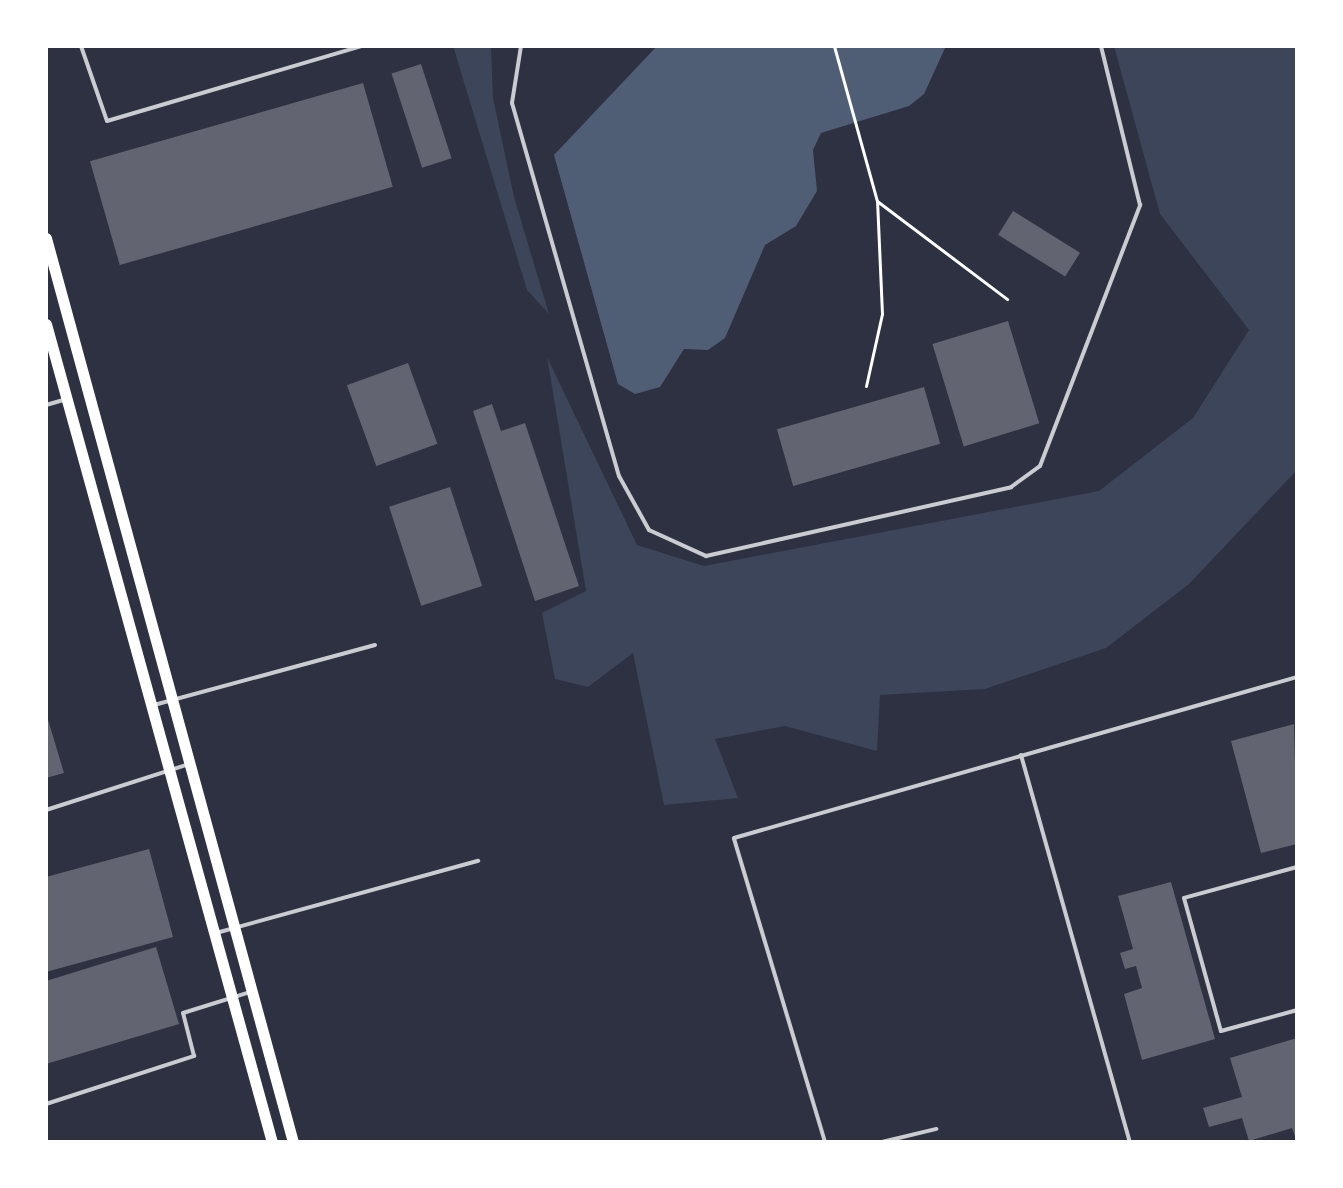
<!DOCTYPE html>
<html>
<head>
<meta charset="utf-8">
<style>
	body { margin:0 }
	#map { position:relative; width:1343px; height:1188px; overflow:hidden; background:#2d3142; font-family:Poppins,sans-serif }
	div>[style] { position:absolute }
	.green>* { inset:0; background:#3c4559 }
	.water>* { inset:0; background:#4f5d75 }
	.building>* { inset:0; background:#626471; transform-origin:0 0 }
	.path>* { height:3px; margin:-1.5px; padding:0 1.5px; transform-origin:1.5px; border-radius:1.5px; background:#fff }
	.service>* { height:4px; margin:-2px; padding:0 2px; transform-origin:2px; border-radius:2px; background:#caccd0 }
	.secondary>* { height:11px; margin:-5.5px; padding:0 5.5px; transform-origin:5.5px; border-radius:5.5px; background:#fff }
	span { translate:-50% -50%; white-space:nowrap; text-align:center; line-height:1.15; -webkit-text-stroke:8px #fff; paint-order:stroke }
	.frame { position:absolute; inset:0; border:48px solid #fff; pointer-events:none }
</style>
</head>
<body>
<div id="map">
	<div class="green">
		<i style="clip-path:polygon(453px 46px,491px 46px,493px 98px,514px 197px,549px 314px,527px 290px)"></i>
		<i style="clip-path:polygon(1114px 46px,1297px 46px,1297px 470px,1189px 584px,1106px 648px,985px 689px,880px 695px,877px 751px,785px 726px,715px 739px,738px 798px,664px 805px,633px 653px,588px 687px,555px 679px,542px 613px,586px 591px,547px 357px,637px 545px,704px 566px,1099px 491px,1193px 418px,1249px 330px,1160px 214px)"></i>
	</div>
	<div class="water">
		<i style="clip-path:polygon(657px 46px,946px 46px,924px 94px,909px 106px,821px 133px,813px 150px,817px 191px,796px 226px,765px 245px,725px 338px,708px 350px,684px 349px,660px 387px,635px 394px,618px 384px,554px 155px)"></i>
	</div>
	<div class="building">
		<i style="left:421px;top:64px;width:99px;height:31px;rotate:72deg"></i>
		<i style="left:363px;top:83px;width:108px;height:284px;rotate:74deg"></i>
		<i style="left:1013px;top:211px;width:79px;height:28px;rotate:32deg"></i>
		<i style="left:1008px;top:321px;width:107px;height:79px;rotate:73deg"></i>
		<i style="left:408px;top:363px;width:86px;height:65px;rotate:70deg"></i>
		<i style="left:924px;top:387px;width:59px;height:153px;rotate:74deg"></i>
		<i style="clip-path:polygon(492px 404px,501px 431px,525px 423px,579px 586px,535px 601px,473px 411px)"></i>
		<i style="left:450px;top:487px;width:104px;height:64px;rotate:72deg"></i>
		<i style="clip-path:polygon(46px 713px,64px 773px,46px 778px)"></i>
		<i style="clip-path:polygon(1294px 724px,1297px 844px,1261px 853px,1231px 741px)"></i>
		<i style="clip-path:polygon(149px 849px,173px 937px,46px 972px,46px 877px)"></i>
		<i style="clip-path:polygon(1171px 882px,1215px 1039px,1142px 1060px,1124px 994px,1142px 988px,1136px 966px,1125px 969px,1120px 953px,1133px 949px,1118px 896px)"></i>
		<i style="clip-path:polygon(156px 947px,179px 1024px,46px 1064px,46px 981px)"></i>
		<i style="clip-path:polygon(1297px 1038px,1297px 1142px,1292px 1128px,1249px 1141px,1242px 1118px,1209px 1127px,1203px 1108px,1242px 1097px,1230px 1058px)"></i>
	</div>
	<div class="path">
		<i style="left:834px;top:46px;width:161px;rotate:74.5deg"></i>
		<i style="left:877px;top:201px;width:163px;rotate:37deg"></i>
		<i style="left:866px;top:386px;width:74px;rotate:-77.5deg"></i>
		<i style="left:882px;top:314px;width:113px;rotate:-92.5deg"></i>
	</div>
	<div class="service">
		<i style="left:81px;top:46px;width:79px;rotate:70.9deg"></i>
		<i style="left:107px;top:121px;width:266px;rotate:-16.4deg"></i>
		<i style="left:521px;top:46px;width:58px;rotate:99deg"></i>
		<i style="left:512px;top:103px;width:388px;rotate:74deg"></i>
		<i style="left:619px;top:476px;width:62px;rotate:60.9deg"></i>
		<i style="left:649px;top:530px;width:63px;rotate:24.5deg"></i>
		<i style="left:706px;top:556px;width:313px;rotate:-12.7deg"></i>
		<i style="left:1011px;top:487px;width:36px;rotate:-36deg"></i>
		<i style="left:1040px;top:466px;width:280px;rotate:-69deg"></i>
		<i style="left:1140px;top:205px;width:164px;rotate:-103.8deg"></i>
		<i style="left:46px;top:405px;width:19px;rotate:-16deg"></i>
		<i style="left:154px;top:705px;width:229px;rotate:-15.2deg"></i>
		<i style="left:1021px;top:755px;width:402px;rotate:74.3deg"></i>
		<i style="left:46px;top:810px;width:150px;rotate:-17.8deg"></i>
		<i style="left:1297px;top:867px;width:117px;rotate:164.7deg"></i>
		<i style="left:1184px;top:898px;width:138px;rotate:74.5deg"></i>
		<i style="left:1221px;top:1031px;width:79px;rotate:-15.4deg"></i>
		<i style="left:216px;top:933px;width:272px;rotate:-15.4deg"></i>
		<i style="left:46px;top:1104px;width:156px;rotate:-18deg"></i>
		<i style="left:194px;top:1056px;width:44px;rotate:-104.3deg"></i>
		<i style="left:183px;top:1013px;width:70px;rotate:-17.4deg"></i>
		<i style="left:825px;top:1142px;width:317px;rotate:-106.7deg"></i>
		<i style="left:734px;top:838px;width:586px;rotate:-15.96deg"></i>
		<i style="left:882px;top:1142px;width:56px;rotate:-13.5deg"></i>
	</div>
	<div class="secondary">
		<i style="left:46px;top:238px;width:937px;rotate:74.72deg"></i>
		<i style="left:46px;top:324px;width:849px;rotate:74.56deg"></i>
	</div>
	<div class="frame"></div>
</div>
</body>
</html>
